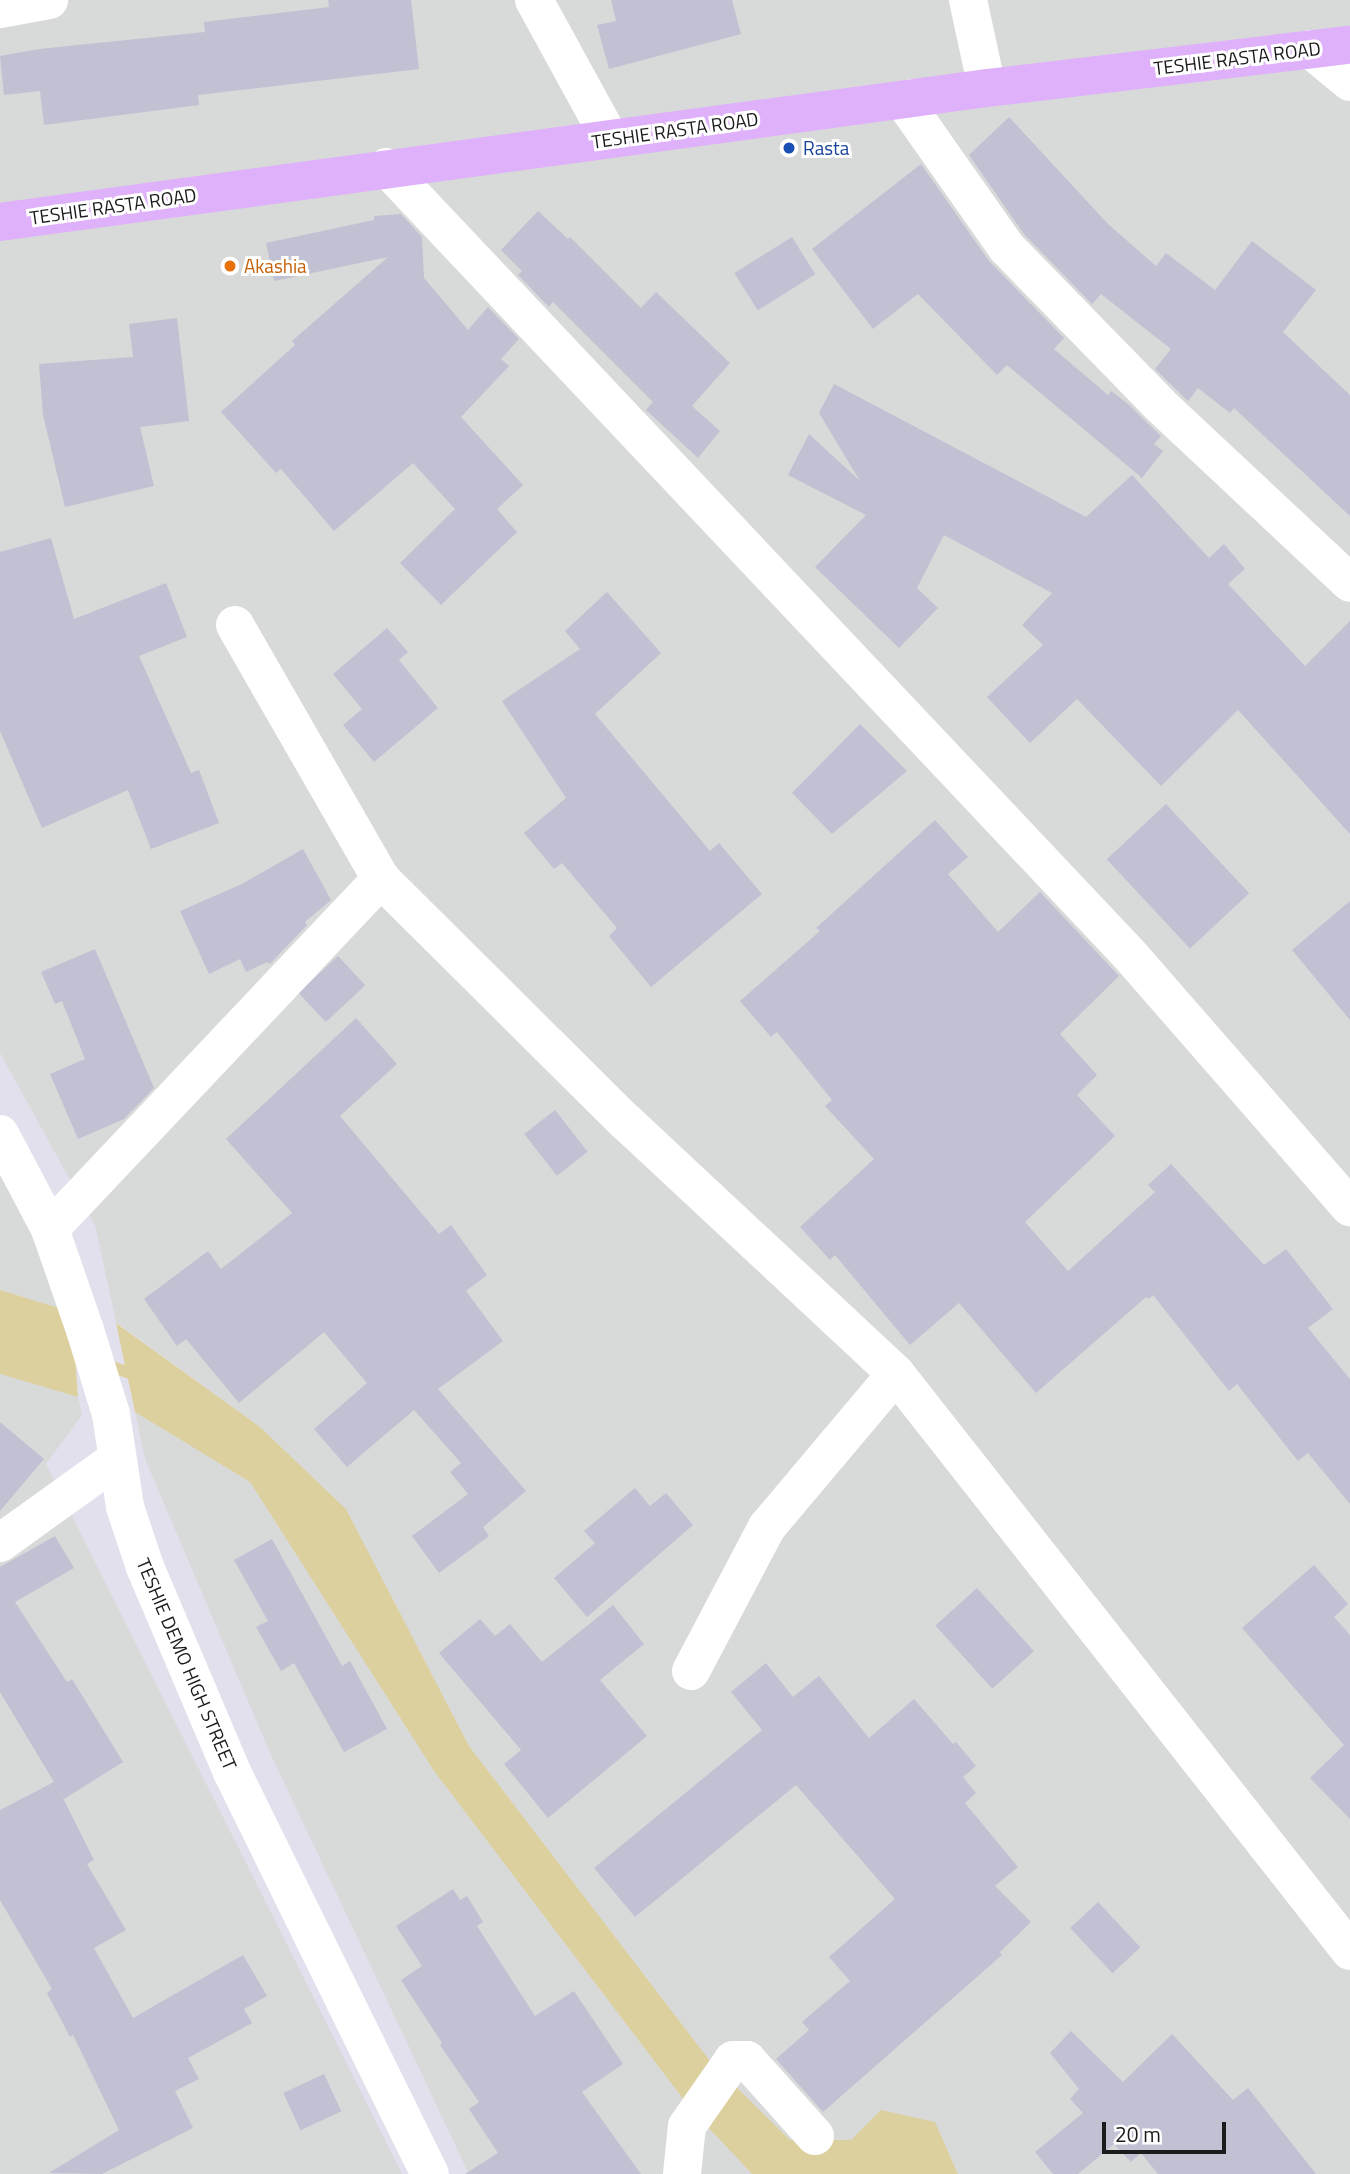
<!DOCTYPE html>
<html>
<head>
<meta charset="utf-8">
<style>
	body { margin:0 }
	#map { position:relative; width:1350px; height:2174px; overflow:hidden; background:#e3e0ed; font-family:"Titillium Web",sans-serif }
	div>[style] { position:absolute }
	.residential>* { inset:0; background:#d8d9d9 }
	.water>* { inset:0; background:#dcd09f }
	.stream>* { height:12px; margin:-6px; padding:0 6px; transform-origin:6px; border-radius:6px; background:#dcd09f }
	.building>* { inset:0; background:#c1c1d4; transform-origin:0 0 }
	.minor>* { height:38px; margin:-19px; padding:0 19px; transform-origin:19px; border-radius:19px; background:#fff }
	.tertiary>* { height:38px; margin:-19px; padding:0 19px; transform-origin:19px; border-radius:19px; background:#fff }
	.secondary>* { height:38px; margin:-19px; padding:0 19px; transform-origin:19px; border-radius:19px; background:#dfb1fa }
	.dots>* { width:19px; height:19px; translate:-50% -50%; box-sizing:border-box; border:4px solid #fff; border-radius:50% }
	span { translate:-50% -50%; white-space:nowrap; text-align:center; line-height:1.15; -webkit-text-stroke:6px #fff; paint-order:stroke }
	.street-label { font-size:19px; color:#1b1b1b }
	.transit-label { font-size:19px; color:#164399 }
	.left { translate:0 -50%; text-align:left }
	.food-label { font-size:19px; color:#c56008 }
	.scale { position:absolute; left:1102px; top:2122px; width:124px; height:32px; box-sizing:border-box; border:4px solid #1b1b1b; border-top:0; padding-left:9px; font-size:21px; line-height:24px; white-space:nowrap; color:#1b1b1b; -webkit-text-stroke:5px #fff; paint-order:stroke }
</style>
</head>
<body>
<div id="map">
	<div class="residential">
		<i style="clip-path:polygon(0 0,1350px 0,1350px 2174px,958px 2174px,935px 2122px,851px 2140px,790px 2140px,710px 2061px,469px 1746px,346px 1509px,260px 1427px,116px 1322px,95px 1225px,0 1053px)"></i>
		<i style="clip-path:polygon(0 1175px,72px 1312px,0 1290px)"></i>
		<i style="clip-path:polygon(0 1374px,78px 1397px,82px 1415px,46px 1464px,402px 2174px,0 2174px)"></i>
		<i style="clip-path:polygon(135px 1412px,250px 1482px,434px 1771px,690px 2108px,752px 2174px,469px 2174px,271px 1755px,145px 1459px)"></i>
	</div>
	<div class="water">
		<i style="clip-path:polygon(0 1290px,72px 1312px,78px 1397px,0 1374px)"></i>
		<i style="clip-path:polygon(116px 1323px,260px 1427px,346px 1509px,469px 1746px,710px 2061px,790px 2140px,851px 2140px,881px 2110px,935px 2122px,958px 2174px,752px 2174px,690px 2108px,434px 1771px,250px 1482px,135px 1412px)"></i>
	</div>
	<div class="stream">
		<i style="left:103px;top:1364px;width:41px;rotate:18.4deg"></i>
	</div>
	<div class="building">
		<i style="clip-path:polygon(328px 0,411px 0,419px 69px,198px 95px,199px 105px,44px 125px,40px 91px,4px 95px,0 56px,39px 49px,205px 32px,204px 22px,329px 7px)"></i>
		<i style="clip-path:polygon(611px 0,732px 0,741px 34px,609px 69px,597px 25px,616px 21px)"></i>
		<i style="clip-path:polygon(1009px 117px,1108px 224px,1156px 266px,1166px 253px,1215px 290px,1252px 241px,1316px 290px,1283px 332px,1350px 395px,1350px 516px,1234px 408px,1230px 413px,1198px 388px,1188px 401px,1155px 369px,1171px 349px,1101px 294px,1092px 304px,1024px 234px,969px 155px)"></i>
		<i style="clip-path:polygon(921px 164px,989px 261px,1064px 338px,1054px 349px,1108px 395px,1111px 391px,1128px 404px,1161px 436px,1154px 444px,1163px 451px,1142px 478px,1007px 365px,997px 375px,918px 294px,873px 329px,812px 249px)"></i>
		<i style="clip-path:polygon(538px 211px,568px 239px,570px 237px,641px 308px,656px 292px,730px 363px,692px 406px,720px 431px,698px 458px,646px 410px,653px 402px,553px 302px,549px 307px,518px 275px,522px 271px,501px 250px)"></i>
		<i style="clip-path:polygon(401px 214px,422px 237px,424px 278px,468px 330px,488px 307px,519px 339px,501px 359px,509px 366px,461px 417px,523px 485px,497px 509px,517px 532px,441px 605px,400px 563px,455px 509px,413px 463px,334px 531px,281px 469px,276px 473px,221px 412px,295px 345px,292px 341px,388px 257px,274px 281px,266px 243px,374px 220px,374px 216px)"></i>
		<i style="left:792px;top:237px;width:44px;height:68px;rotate:58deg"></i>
		<i style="clip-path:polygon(177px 318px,189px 421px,140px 427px,154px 486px,65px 507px,43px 415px,39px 364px,133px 357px,129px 324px)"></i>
		<i style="clip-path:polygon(834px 384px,1086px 517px,1132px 475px,1209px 558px,1224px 544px,1245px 569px,1228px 584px,1305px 666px,1350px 621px,1350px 834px,1238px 710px,1161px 786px,1077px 699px,1030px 743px,987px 697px,1043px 645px,1022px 625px,1052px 593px,944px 535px,917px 588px,938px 608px,899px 648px,815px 567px,866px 515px,788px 475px,809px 434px,860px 481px,819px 413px)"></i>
		<i style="clip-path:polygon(51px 538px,74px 619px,166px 583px,187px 637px,139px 656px,191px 773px,199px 770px,219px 823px,151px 849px,128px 790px,42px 828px,0 731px,0 552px)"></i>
		<i style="clip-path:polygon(607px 592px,661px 653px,595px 714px,710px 851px,719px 843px,762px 894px,651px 987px,609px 936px,617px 928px,562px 863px,554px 869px,524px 833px,566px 798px,502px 701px,580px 649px,565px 631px)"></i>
		<i style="clip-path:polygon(387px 628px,408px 652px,399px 660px,438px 708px,374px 762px,343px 725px,362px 709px,333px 674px)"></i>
		<i style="clip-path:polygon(860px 724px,907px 771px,832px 834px,792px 793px)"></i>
		<i style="left:1166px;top:804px;width:122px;height:81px;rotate:47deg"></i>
		<i style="clip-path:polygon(935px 820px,968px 857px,948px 874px,998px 932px,1040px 892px,1119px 976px,1060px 1034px,1097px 1075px,1077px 1095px,1115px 1136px,1025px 1222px,1068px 1271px,1155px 1192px,1148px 1185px,1171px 1164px,1264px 1265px,1286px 1249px,1333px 1309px,1308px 1328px,1350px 1379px,1350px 1504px,1308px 1453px,1298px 1461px,1237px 1384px,1229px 1391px,1153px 1295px,1149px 1299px,1146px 1297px,1036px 1393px,959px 1303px,910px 1345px,835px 1255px,830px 1260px,800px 1227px,874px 1159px,825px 1106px,832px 1100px,777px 1032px,771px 1037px,740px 1001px,820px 931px,816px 928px)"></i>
		<i style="clip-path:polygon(303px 849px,331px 900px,305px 922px,307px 925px,270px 964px,267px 962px,246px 972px,240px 959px,209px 974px,180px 911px,242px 884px)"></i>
		<i style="clip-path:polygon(1350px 901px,1350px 1020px,1292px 950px)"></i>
		<i style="clip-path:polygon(95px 949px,154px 1088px,124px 1119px,78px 1139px,50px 1074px,85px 1059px,62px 1001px,55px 1004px,41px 972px)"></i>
		<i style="left:338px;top:956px;width:40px;height:54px;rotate:47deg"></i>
		<i style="clip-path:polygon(356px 1018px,397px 1064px,340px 1116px,439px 1234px,451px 1225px,487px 1275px,466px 1291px,503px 1341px,438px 1389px,526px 1491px,483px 1527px,489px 1536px,439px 1573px,412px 1536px,468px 1494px,450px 1472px,461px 1463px,414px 1410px,347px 1467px,314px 1429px,367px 1383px,324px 1332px,239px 1403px,186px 1339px,177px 1346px,144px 1299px,208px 1251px,221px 1269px,292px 1213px,226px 1139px)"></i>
		<i style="left:555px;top:1110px;width:53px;height:39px;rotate:52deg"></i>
		<i style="clip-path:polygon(0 1422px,44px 1459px,0 1511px)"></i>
		<i style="clip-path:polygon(635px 1488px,650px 1506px,666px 1493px,693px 1525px,587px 1617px,554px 1578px,595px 1543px,584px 1531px)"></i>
		<i style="clip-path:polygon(55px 1536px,74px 1568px,15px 1602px,67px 1682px,72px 1679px,123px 1762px,64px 1799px,59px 1790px,94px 1860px,87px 1864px,126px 1930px,94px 1948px,133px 2018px,243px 1955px,267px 1996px,244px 2009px,252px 2023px,188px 2058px,199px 2079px,175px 2091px,193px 2128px,102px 2174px,49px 2173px,119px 2130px,73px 2035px,70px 2037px,47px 1993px,52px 1989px,0 1900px,0 1810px,54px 1782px,0 1692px,0 1567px)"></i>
		<i style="clip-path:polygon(272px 1539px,342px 1666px,350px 1661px,387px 1729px,344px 1752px,294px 1663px,281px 1671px,256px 1627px,268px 1621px,234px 1560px)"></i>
		<i style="clip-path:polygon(1314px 1565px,1348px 1604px,1334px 1617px,1350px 1635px,1350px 1819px,1310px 1778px,1344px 1745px,1242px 1628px)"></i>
		<i style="left:977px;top:1588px;width:85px;height:56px;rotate:48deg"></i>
		<i style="clip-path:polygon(613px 1605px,644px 1644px,600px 1680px,647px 1736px,548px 1818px,504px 1764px,521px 1750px,439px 1653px,480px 1619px,495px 1636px,510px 1624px,542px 1662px)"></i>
		<i style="clip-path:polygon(766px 1663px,793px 1697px,819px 1676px,869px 1738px,914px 1699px,953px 1744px,956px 1742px,976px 1766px,963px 1777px,976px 1793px,965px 1803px,1018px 1867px,995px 1886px,1031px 1922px,1000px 1952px,1002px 1955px,823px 2112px,776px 2059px,809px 2030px,802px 2022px,850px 1981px,829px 1957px,895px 1899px,796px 1785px,635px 1917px,594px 1868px,762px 1730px,731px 1692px)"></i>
		<i style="clip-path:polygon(453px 1889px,460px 1900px,467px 1896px,483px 1922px,477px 1926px,535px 2016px,574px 1991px,623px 2064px,582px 2092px,641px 2174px,465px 2174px,498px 2153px,469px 2109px,479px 2102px,440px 2045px,442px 2043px,401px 1980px,422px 1966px,396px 1926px)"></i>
		<i style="left:1098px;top:1902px;width:62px;height:38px;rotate:47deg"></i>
		<i style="clip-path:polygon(1071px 2031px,1123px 2082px,1172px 2034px,1233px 2100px,1248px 2088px,1316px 2174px,1158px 2174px,1141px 2153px,1131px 2162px,1114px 2144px,1078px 2174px,1053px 2174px,1035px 2152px,1083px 2113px,1070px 2099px,1079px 2089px,1050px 2053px)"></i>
		<i style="left:324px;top:2074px;width:41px;height:45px;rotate:65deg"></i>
	</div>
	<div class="minor">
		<i style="left:534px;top:0;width:158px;rotate:61.3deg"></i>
		<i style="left:968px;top:0;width:90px;rotate:77.8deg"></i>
		<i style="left:0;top:9px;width:50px;rotate:-10.4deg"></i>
		<i style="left:1310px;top:49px;width:52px;rotate:39.5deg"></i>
		<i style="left:912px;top:98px;width:9px;rotate:144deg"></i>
		<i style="left:905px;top:103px;width:177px;rotate:54.9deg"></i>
		<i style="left:1007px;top:248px;width:219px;rotate:45.7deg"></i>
		<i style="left:1160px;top:405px;width:260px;rotate:43.1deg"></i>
		<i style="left:386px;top:167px;width:1082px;rotate:46.65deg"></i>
		<i style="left:1129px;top:954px;width:336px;rotate:48.9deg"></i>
		<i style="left:235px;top:625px;width:293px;rotate:60.1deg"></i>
		<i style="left:381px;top:879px;width:344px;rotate:44.8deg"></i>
		<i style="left:625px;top:1121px;width:371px;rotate:43deg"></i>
		<i style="left:896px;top:1374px;width:734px;rotate:51.8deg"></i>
		<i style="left:50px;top:1229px;width:482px;rotate:-46.6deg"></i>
		<i style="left:0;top:1543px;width:144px;rotate:-35.7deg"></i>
		<i style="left:691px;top:1671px;width:163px;rotate:-62.2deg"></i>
		<i style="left:767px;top:1527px;width:200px;rotate:-49.9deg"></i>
		<i style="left:682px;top:2174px;width:48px;rotate:-84.1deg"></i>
		<i style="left:687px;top:2126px;width:80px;rotate:-55.1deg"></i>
		<i style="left:733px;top:2060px;width:14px"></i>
		<i style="left:747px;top:2060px;width:102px;rotate:48.2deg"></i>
	</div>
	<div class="tertiary">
		<i style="left:0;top:1134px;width:107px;rotate:62.2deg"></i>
		<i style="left:50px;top:1229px;width:107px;rotate:70.9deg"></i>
		<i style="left:85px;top:1330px;width:88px;rotate:72.8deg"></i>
		<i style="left:111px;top:1414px;width:94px;rotate:81.4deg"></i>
		<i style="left:125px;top:1507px;width:63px;rotate:71.6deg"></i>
		<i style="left:145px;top:1567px;width:223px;rotate:67deg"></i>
		<i style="left:232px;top:1772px;width:448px;rotate:63.8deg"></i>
	</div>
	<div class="secondary">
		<i style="left:0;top:222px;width:996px;rotate:-7.73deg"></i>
		<i style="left:987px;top:88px;width:366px;rotate:-6.8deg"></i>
	</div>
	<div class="dots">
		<i style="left:789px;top:148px;background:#1a4fb4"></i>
		<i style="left:230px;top:266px;background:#e8710a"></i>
	</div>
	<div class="street-label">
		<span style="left:1237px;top:58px;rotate:-7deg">TESHIE RASTA ROAD</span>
		<span style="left:675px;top:130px;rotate:-8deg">TESHIE RASTA ROAD</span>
		<span style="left:113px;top:206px;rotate:-8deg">TESHIE RASTA ROAD</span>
		<span style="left:187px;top:1664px;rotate:67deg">TESHIE DEMO HIGH STREET</span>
	</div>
	<div class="transit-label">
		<span class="left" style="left:803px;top:148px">Rasta</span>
	</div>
	<div class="food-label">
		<span class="left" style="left:244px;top:266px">Akashia</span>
	</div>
	<div class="scale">20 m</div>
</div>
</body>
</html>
